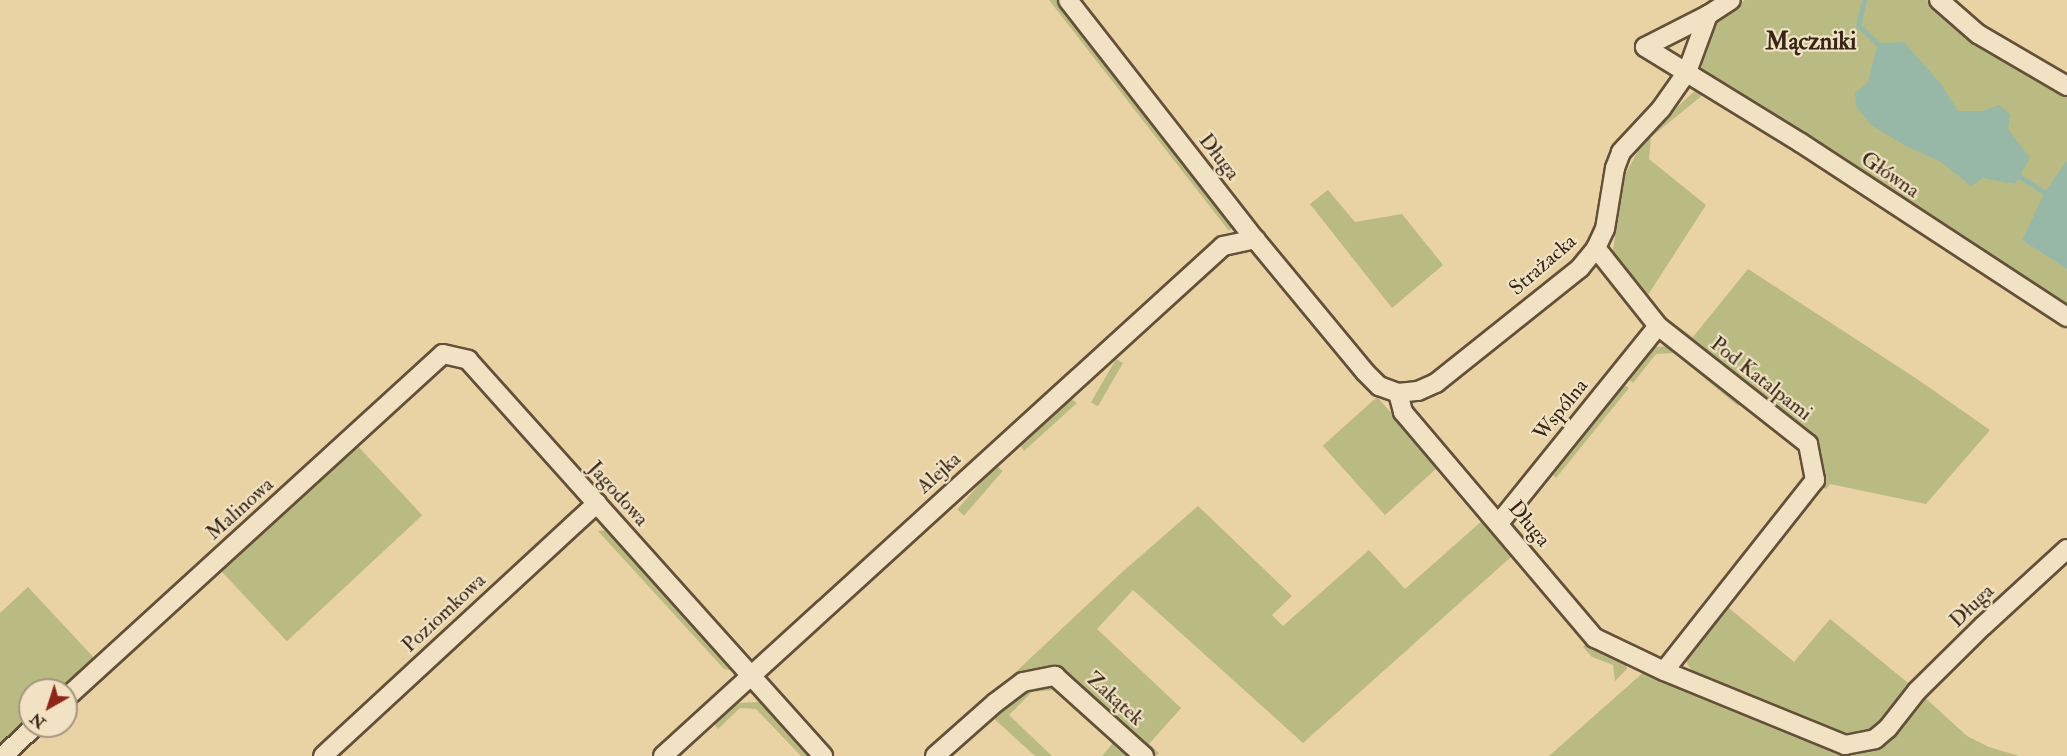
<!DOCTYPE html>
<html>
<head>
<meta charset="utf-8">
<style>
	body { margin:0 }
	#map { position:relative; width:2067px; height:756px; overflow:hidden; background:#e9d2a4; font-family:"IM FELL Double Pica",serif }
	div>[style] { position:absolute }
	.green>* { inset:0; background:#babb83; transform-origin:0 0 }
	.water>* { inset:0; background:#97b8a6 }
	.stream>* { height:5px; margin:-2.5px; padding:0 2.5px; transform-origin:2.5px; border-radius:2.5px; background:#97b8a6 }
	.roads { filter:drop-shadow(2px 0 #645039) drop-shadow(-2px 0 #645039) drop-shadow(0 2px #645039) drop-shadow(0 -2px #645039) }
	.minor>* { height:18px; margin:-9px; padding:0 9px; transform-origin:9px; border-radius:9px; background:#f1e2c4 }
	span { translate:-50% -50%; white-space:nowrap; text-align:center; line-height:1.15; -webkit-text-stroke:4.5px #f1e2c4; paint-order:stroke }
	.street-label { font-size:21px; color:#372515 }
	.quarter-label { font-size:24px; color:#372515; font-weight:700 }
	.north { position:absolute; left:18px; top:678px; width:60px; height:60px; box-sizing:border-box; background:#f1e2c4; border:2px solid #a7967e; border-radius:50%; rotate:219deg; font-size:16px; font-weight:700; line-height:24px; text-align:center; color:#372515 }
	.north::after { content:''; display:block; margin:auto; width:21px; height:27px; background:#8f2418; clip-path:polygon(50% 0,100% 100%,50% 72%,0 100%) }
</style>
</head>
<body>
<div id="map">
	<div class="green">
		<i style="clip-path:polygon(1049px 0,1061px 0,1233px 226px,1229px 231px)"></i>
		<i style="clip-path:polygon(1745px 0,1927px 0,1995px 54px,2067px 96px,2067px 307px,1706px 75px,1702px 69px,1702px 57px,1712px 28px,1728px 11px)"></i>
		<i style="clip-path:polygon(1696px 90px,1704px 94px,1651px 137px,1649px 159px,1706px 205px,1646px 298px,1620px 269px,1613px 250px,1625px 175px,1647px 134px)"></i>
		<i style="clip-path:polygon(1328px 190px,1355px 222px,1402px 214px,1443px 265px,1392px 308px,1310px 204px)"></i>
		<i style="clip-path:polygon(1748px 269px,1917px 379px,1990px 430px,1926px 504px,1830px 484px,1826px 489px,1822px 486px,1824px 483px,1816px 442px,1667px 326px,1672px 322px,1693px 337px)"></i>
		<i style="clip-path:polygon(1674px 346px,1743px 400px,1738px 406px,1674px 353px,1656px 354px,1633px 383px,1628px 379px,1654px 347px)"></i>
		<i style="left:1116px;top:359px;width:8px;height:50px;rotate:30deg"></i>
		<i style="clip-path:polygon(1624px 385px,1629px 388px,1556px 478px,1551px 473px)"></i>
		<i style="left:1377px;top:397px;width:93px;height:73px;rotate:48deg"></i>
		<i style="clip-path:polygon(1071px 399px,1077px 403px,1024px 451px,1021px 446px)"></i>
		<i style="left:354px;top:442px;width:100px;height:185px;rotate:47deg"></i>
		<i style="left:996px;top:465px;width:9px;height:59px;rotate:41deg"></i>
		<i style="clip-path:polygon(1198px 506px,1292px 596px,1272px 615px,1283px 626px,1369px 550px,1405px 589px,1483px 520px,1512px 556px,1303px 743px,1133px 590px,1097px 629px,1181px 708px,1149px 744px,1159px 753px,1156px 756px,1054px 665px,1020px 677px,989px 697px,1120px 574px)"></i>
		<i style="clip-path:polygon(606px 530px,737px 671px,724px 669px,598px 531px)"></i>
		<i style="clip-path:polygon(28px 587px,97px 661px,65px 690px,30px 690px,30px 723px,0 750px,0 613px)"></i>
		<i style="clip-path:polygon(1724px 604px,1794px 662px,1830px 619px,1913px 687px,1895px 710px,1872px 730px,1851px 736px,1835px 733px,1694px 675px,1687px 663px,1688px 651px)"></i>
		<i style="clip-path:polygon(1589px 641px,1626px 663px,1627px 669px,1615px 681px,1613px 665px,1592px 657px,1583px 647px)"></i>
		<i style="clip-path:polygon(1646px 670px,1848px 755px,1859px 754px,1875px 746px,1922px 695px,1967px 736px,1989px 747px,2019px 756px,1549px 756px)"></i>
		<i style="clip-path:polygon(1055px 685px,1077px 704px,1074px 707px,1054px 690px,1032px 692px,1009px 715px,1052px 756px,1035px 756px,990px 715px,1028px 687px)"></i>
		<i style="clip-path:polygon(759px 702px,812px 756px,801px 756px,756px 709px,740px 708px,718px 729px,714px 724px,738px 703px)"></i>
		<i style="clip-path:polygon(1093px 719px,1134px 756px,1102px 756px,1113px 743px,1089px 721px)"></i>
	</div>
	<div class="water">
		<i style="clip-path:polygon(1904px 42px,1941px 84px,1958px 111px,1982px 111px,1999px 105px,2010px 114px,2008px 129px,2030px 158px,2015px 184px,1983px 178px,1971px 186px,1941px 162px,1906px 146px,1871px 125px,1856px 106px,1855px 93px,1868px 82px,1878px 43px)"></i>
		<i style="clip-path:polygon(2067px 160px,2067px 269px,2022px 240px,2044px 194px)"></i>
	</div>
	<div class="stream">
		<i style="left:1864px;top:0;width:26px;rotate:103deg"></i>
		<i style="left:1858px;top:25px;width:32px;rotate:44deg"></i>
		<i style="left:2014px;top:173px;width:41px;rotate:32.2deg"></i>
	</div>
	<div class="roads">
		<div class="minor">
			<i style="left:1068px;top:0;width:303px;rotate:52deg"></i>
			<i style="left:1255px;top:239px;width:173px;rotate:50.4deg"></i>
			<i style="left:1365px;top:372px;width:20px;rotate:45deg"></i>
			<i style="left:1379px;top:386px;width:20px;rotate:20deg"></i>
			<i style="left:1398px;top:393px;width:20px;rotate:-6deg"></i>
			<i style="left:1418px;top:391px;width:20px;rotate:-24deg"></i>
			<i style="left:1436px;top:383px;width:184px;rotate:-38.6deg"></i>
			<i style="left:1580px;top:268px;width:26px;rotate:-51deg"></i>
			<i style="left:1596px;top:248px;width:21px;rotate:-65deg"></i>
			<i style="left:1605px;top:229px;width:62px;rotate:-80.7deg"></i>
			<i style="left:1615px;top:168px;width:17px;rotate:-69deg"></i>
			<i style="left:1621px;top:152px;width:59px;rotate:-47.1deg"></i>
			<i style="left:1661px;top:109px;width:45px;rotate:-54.9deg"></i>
			<i style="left:1687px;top:72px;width:61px;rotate:-69.8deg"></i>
			<i style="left:1708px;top:15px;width:27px;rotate:-33deg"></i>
			<i style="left:1939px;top:0;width:52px;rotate:41.1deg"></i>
			<i style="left:1978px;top:34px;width:103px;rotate:30.3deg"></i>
			<i style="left:1645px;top:47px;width:183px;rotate:31.6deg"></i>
			<i style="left:1801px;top:143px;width:318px;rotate:33.2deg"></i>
			<i style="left:1645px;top:47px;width:71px;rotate:-26.9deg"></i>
			<i style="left:1596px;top:248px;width:100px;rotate:51.5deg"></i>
			<i style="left:1658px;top:326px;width:191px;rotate:38.2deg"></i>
			<i style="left:1808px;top:444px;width:37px;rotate:79deg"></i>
			<i style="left:1815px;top:480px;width:243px;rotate:128.3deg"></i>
			<i style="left:1398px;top:393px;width:20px;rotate:75deg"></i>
			<i style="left:1403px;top:412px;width:297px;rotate:49.7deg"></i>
			<i style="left:1595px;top:638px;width:76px;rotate:25.6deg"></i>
			<i style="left:1664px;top:671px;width:196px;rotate:22.2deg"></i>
			<i style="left:1845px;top:745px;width:31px;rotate:-11deg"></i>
			<i style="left:1875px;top:739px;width:17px;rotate:-40deg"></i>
			<i style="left:1888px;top:728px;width:47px;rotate:-51.9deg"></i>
			<i style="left:1917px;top:691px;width:93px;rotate:-44.6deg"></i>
			<i style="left:1983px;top:626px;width:114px;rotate:-42.5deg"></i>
			<i style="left:1499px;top:523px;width:253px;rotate:-51.1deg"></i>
			<i style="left:66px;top:698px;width:510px;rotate:-42.38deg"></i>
			<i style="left:443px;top:354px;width:26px;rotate:13deg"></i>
			<i style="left:468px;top:360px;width:532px;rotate:48.12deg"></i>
			<i style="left:3px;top:756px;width:44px;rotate:-43.2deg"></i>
			<i style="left:323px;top:756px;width:373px;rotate:-42.7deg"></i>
			<i style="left:663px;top:756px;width:757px;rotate:-42.32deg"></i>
			<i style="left:1223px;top:246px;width:33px;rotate:-12deg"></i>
			<i style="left:935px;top:756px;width:80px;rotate:-41.5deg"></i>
			<i style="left:995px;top:703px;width:35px;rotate:-37deg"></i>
			<i style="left:1023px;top:682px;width:33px;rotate:-11deg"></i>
			<i style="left:1055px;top:676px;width:120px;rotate:42deg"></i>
		</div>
	</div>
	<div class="street-label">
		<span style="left:1219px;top:157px;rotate:52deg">Długa</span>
		<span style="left:1890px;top:175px;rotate:34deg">Główna</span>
		<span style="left:1543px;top:265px;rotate:-41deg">Strażacka</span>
		<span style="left:1761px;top:379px;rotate:38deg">Pod Katalpami</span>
		<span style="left:1561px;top:410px;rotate:-51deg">Wspólna</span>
		<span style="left:939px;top:473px;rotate:-42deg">Alejka</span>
		<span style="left:618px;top:494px;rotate:48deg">Jagodowa</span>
		<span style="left:240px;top:509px;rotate:-42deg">Malinowa</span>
		<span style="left:1529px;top:524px;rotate:50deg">Długa</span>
		<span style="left:1972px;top:606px;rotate:-44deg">Długa</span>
		<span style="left:444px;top:613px;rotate:-43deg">Poziomkowa</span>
		<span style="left:1115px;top:699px;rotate:42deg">Zakątek</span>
	</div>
	<div class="quarter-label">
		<span style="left:1811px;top:42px">Mączniki</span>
	</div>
	<div class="north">N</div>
</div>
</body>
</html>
